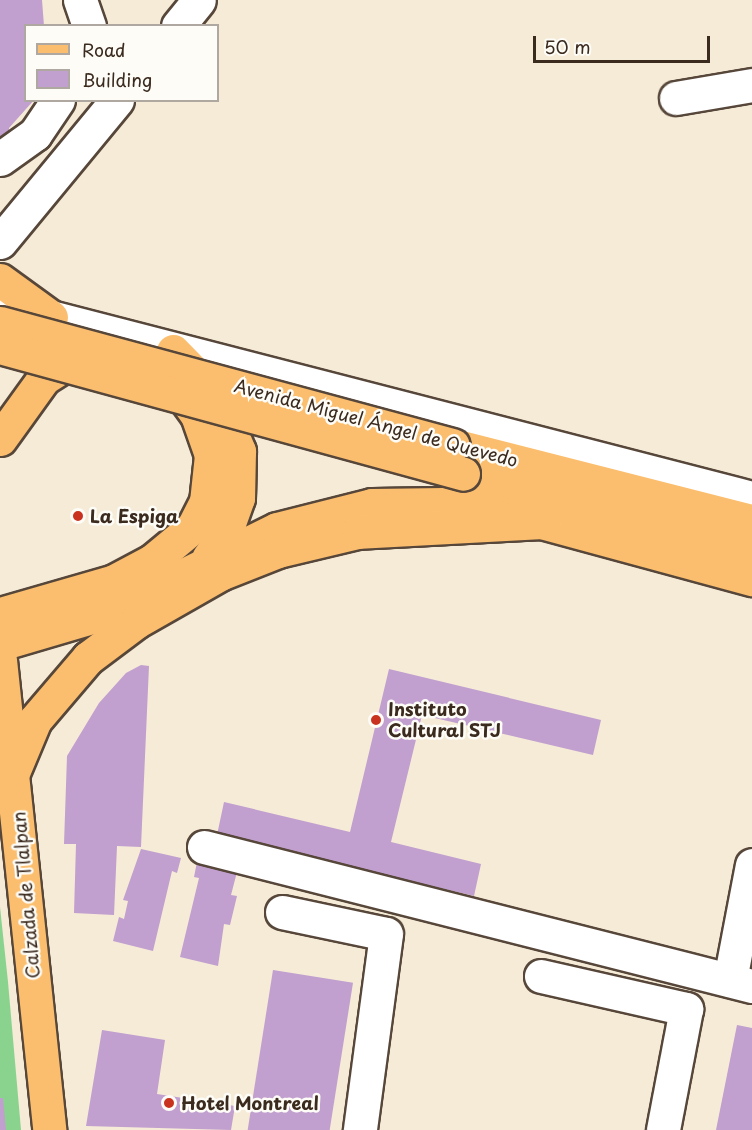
<!DOCTYPE html>
<html>
<head>
<meta charset="utf-8">
<style>
	body { margin:0 }
	#map { position:relative; width:752px; height:1130px; overflow:hidden; background:#f5ebd7; font-family:"Playpen Sans",sans-serif }
	div>[style] { position:absolute }
	.green>* { inset:0; background:#89d38f }
	.building>* { inset:0; background:#c19fcf; transform-origin:0 0 }
	.roads { filter:drop-shadow(2px 0 #57473a) drop-shadow(-2px 0 #57473a) drop-shadow(0 2px #57473a) drop-shadow(0 -2px #57473a) }
	.minor>* { height:33px; margin:-16.5px; padding:0 16.5px; transform-origin:16.5px; border-radius:16.5px; background:#fff }
	.major>* { height:33px; margin:-16.5px; padding:0 16.5px; transform-origin:16.5px; border-radius:16.5px; background:#fbbe6e }
	.highway>* { height:33px; margin:-16.5px; padding:0 16.5px; transform-origin:16.5px; border-radius:16.5px; background:#fbbe6e }
	.bridges { filter:drop-shadow(2px 0 #57473a) drop-shadow(-2px 0 #57473a) drop-shadow(0 2px #57473a) drop-shadow(0 -2px #57473a) }
	.major-bridge>* { height:33px; margin:-16.5px; padding:0 16.5px; transform-origin:16.5px; border-radius:16.5px; background:#fbbe6e }
	.dots>* { width:16px; height:16px; translate:-50% -50%; box-sizing:border-box; border:3px solid #fdfcf7; border-radius:50% }
	span { translate:-50% -50%; white-space:nowrap; text-align:center; line-height:1.15; -webkit-text-stroke:5px #fdfcf7; paint-order:stroke }
	.street-label { font-size:18px; color:#3b2a1e }
	.poi-label { font-size:18px; color:#3b2a1e; font-weight:700 }
	.left { translate:0 -50%; text-align:left }
	.legend { position:absolute; left:24px; top:24px; width:195px; height:78px; box-sizing:border-box; background:#fdfcf7; border:2px solid #afa8a0; margin:0; padding:8px 10px; list-style:none; font-size:18px; color:#3b2a1e }
	.legend li { display:flex; align-items:center; gap:12px; height:30px }
	.legend b { width:30px; border:2px solid #afa8a0 }
	.scale { position:absolute; left:533px; top:36px; width:177px; height:27px; box-sizing:border-box; border:3px solid #3b2a1e; border-top:0; padding-left:8px; font-size:18px; line-height:21px; white-space:nowrap; color:#3b2a1e; -webkit-text-stroke:4px #fdfcf7; paint-order:stroke }
</style>
</head>
<body>
<div id="map">
	<div class="green">
		<i style="clip-path:polygon(0 907px,8px 982px,21px 1130px,0 1130px)"></i>
	</div>
	<div class="building">
		<i style="clip-path:polygon(0 0,42px 0,44px 26px,26px 26px,26px 100px,34px 100px,9px 128px,10px 148px,0 149px)"></i>
		<i style="clip-path:polygon(141px 665px,149px 666px,141px 847px,117px 846px,114px 915px,74px 913px,76px 844px,64px 844px,67px 756px,99px 703px,126px 673px)"></i>
		<i style="clip-path:polygon(389px 669px,601px 720px,593px 755px,422px 715px,391px 842px,481px 864px,474px 896px,217px 835px,224px 802px,350px 832px)"></i>
		<i style="clip-path:polygon(141px 849px,181px 858px,177px 873px,172px 871px,153px 951px,113px 941px,119px 917px,124px 919px,128px 901px,123px 900px)"></i>
		<i style="clip-path:polygon(197px 862px,237px 872px,231px 895px,237px 896px,230px 925px,224px 924px,218px 966px,180px 957px,199px 878px,194px 877px)"></i>
		<i style="left:273px;top:970px;width:81px;height:162px;rotate:9deg"></i>
		<i style="clip-path:polygon(737px 1025px,752px 1028px,752px 1130px,716px 1130px)"></i>
		<i style="clip-path:polygon(102px 1030px,165px 1040px,157px 1094px,235px 1106px,231px 1130px,86px 1126px)"></i>
		<i style="clip-path:polygon(0 1098px,3px 1098px,6px 1130px,0 1130px)"></i>
	</div>
	<div class="roads">
		<div class="minor">
			<i style="left:80px;top:0;width:28px;rotate:71deg"></i>
			<i style="left:178px;top:26px;width:33px;rotate:-51deg"></i>
			<i style="left:676px;top:98px;width:77px;rotate:-9.7deg"></i>
			<i style="left:0;top:159px;width:43px;rotate:-35.5deg"></i>
			<i style="left:35px;top:134px;width:41px;rotate:-55.9deg"></i>
			<i style="left:0;top:242px;width:184px;rotate:-50.5deg"></i>
			<i style="left:0;top:304px;width:777px;rotate:14.47deg"></i>
			<i style="left:204px;top:847px;width:565px;rotate:14.23deg"></i>
			<i style="left:282px;top:912px;width:106px;rotate:11.9deg"></i>
			<i style="left:386px;top:934px;width:198px;rotate:97.6deg"></i>
			<i style="left:541px;top:976px;width:149px;rotate:12.8deg"></i>
			<i style="left:686px;top:1009px;width:123px;rotate:100.8deg"></i>
			<i style="left:730px;top:980px;width:117px;rotate:-79.2deg"></i>
		</div>
		<div class="major">
			<i style="left:173px;top:351px;width:62px;rotate:45.7deg"></i>
			<i style="left:216px;top:395px;width:61px;rotate:67.7deg"></i>
			<i style="left:239px;top:451px;width:47px;rotate:91.2deg"></i>
			<i style="left:238px;top:498px;width:41px;rotate:109.7deg"></i>
			<i style="left:224px;top:537px;width:26px;rotate:127deg"></i>
			<i style="left:453px;top:445px;width:309px;rotate:14.3deg"></i>
			<i style="left:463px;top:474px;width:299px;rotate:14.5deg"></i>
			<i style="left:0;top:644px;width:114px;rotate:-16.4deg"></i>
			<i style="left:109px;top:612px;width:187px;rotate:-26.3deg"></i>
			<i style="left:277px;top:529px;width:98px;rotate:-14.2deg"></i>
			<i style="left:372px;top:505px;width:72px;rotate:-0.8deg"></i>
			<i style="left:444px;top:504px;width:69px;rotate:8.4deg"></i>
			<i style="left:512px;top:514px;width:249px;rotate:15.2deg"></i>
		</div>
		<div class="highway">
			<i style="left:0;top:280px;width:63px;rotate:36deg"></i>
			<i style="left:0;top:439px;width:75px;rotate:-54.2deg"></i>
			<i style="left:44px;top:378px;width:45px;rotate:-32.3deg"></i>
			<i style="left:0;top:614px;width:119px;rotate:-16.1deg"></i>
			<i style="left:114px;top:581px;width:43px;rotate:-27.8deg"></i>
			<i style="left:152px;top:561px;width:53px;rotate:-39.7deg"></i>
			<i style="left:193px;top:527px;width:28px;rotate:-63deg"></i>
			<i style="left:206px;top:502px;width:47px;rotate:-83.9deg"></i>
			<i style="left:211px;top:455px;width:42px;rotate:-109.3deg"></i>
			<i style="left:197px;top:415px;width:41px;rotate:-126deg"></i>
			<i style="left:0;top:660px;width:473px;rotate:84deg"></i>
			<i style="left:14px;top:770px;width:54px;rotate:-67.2deg"></i>
			<i style="left:35px;top:720px;width:82px;rotate:-49.5deg"></i>
			<i style="left:88px;top:658px;width:60px;rotate:-36.9deg"></i>
			<i style="left:136px;top:622px;width:97px;rotate:-29.7deg"></i>
			<i style="left:220px;top:574px;width:62px;rotate:-21.6deg"></i>
			<i style="left:278px;top:551px;width:82px;rotate:-13.4deg"></i>
			<i style="left:358px;top:532px;width:187px;rotate:-3.1deg"></i>
		</div>
	</div>
	<div class="bridges">
		<div class="major-bridge">
			<i style="left:0;top:323px;width:469px;rotate:15.1deg"></i>
			<i style="left:0;top:347px;width:480px;rotate:15.3deg"></i>
		</div>
	</div>
	<div class="dots">
		<i style="left:78px;top:516px;background:#c8321e"></i>
		<i style="left:376px;top:720px;background:#c8321e"></i>
		<i style="left:169px;top:1103px;background:#c8321e"></i>
	</div>
	<div class="street-label">
		<span style="left:376px;top:423px;rotate:15deg">Avenida Miguel Ángel de Quevedo</span>
		<span style="left:26px;top:895px;rotate:-95deg">Calzada de Tlalpan</span>
	</div>
	<div class="poi-label">
		<span class="left" style="left:90px;top:516px">La Espiga</span>
		<span class="left" style="left:388px;top:720px">Instituto<br>Cultural STJ</span>
		<span class="left" style="left:181px;top:1103px">Hotel Montreal</span>
	</div>
	<ul class="legend">
	<li><b style="height:8px;background:#fbbe6e"></b>Road</li>
	<li><b style="height:16px;background:#c19fcf"></b>Building</li>
	</ul>
	<div class="scale">50 m</div>
</div>
</body>
</html>
